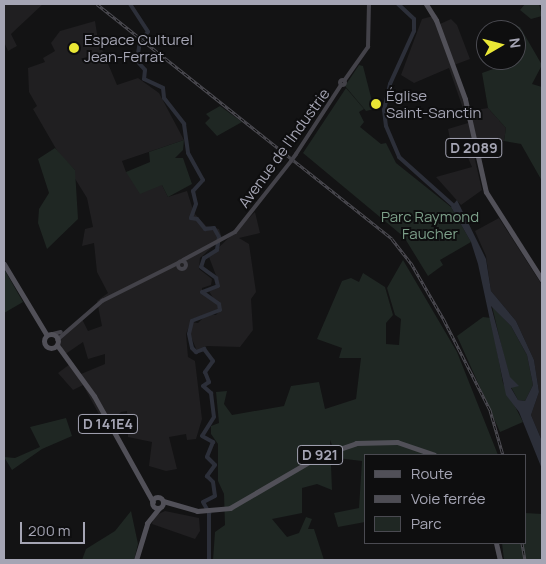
<!DOCTYPE html>
<html>
<head>
<meta charset="utf-8">
<style>
	body { margin:0 }
	#map { position:relative; width:546px; height:564px; overflow:hidden; background:#131314; font-family:Manrope,sans-serif }
	div>[style] { position:absolute }
	.built>* { inset:0; background:#201f21 }
	.green>* { inset:0; background:#1f2723 }
	.water>* { inset:0; background:#2c2f39 }
	.river>* { height:4px; margin:-2px; padding:0 2px; transform-origin:2px; border-radius:2px; background:#2c2f39 }
	.secondary>* { height:4px; margin:-2px; padding:0 2px; transform-origin:2px; border-radius:2px; background:#434249 }
	.secondary>.ring { margin:-2px; padding:0; box-sizing:content-box; background:none; border:4px solid #434249; border-radius:50% }
	.primary>* { height:5px; margin:-2.5px; padding:0 2.5px; transform-origin:2.5px; border-radius:2.5px; background:#515058 }
	.primary>.ring { margin:-2.5px; padding:0; box-sizing:content-box; background:none; border:5px solid #515058; border-radius:50% }
	.rail>* { height:3px; margin-top:-1.5px; transform-origin:0; background:repeating-linear-gradient(90deg,#0e0e0f 0 4px,#4e4d54 0 8px); box-sizing:border-box; border-block:1px solid #4e4d54 }
	.secondary-bridge>* { height:4px; margin:-2px; padding:0 2px; transform-origin:2px; border-radius:2px; background:#434249 }
	.dots>* { width:14px; height:14px; translate:-50% -50%; box-sizing:border-box; border:2px solid #0e0e0f; border-radius:50% }
	span { translate:-50% -50%; white-space:nowrap; text-align:center; line-height:1.15; -webkit-text-stroke:4px #0e0e0f; paint-order:stroke }
	.shield-label span { padding:1px 4px; background:#0e0e0f; border:1px solid; border-radius:4px; -webkit-text-stroke-width:0 }
	.shield-label { font-size:14px; color:#a5a5b4; font-weight:700 }
	.poi-label { font-size:15px; color:#a5a5b4 }
	.left { translate:0 -50%; text-align:left }
	.street-label { font-size:15px; color:#a5a5b4 }
	.park-label { font-size:15px; color:#7c9f89 }
	.frame { position:absolute; inset:0; border:5px solid #a5a5b4; pointer-events:none }
	.legend { position:absolute; left:364px; top:454px; width:162px; height:90px; box-sizing:border-box; background:#0e0e0f; border:1px solid #4a4a51; margin:0; padding:6px 9px; list-style:none; font-size:15px; color:#a5a5b4 }
	.legend li { display:flex; align-items:center; gap:10px; height:25px }
	.legend b { width:25px; border:1px solid #4a4a51 }
	.north { position:absolute; left:476px; top:20px; width:50px; height:50px; box-sizing:border-box; background:#0e0e0f; border:1px solid #4a4a51; border-radius:50%; rotate:82deg; font-size:14px; font-weight:700; line-height:20px; text-align:center; color:#a5a5b4 }
	.north::after { content:''; display:block; margin:auto; width:18px; height:22px; background:#eae735; clip-path:polygon(50% 0,100% 100%,50% 72%,0 100%) }
	.scale { position:absolute; left:20px; top:522px; width:65px; height:22px; box-sizing:border-box; border:2px solid #a5a5b4; border-top:0; padding-left:6px; font-size:15px; line-height:18px; white-space:nowrap; color:#a5a5b4; -webkit-text-stroke:4px #0e0e0f; paint-order:stroke }
</style>
</head>
<body>
<div id="map">
	<div class="built">
		<i style="clip-path:polygon(4px 4px,43px 4px,11px 34px,17px 46px,8px 51px,4px 42px)"></i>
		<i style="clip-path:polygon(437px 15px,440px 24px,451px 19px,457px 25px,470px 59px,454px 65px,470px 111px,488px 108px,506px 128px,504px 141px,472px 147px,482px 190px,461px 205px,436px 177px,472px 167px,460px 139px,450px 139px,448px 129px,468px 123px,449px 68px,414px 83px,401px 75px,422px 19px)"></i>
		<i style="clip-path:polygon(95px 21px,98px 40px,117px 85px,138px 78px,159px 93px,184px 140px,122px 161px,126px 172px,162px 185px,168px 197px,187px 191px,194px 213px,206px 226px,219px 229px,222px 238px,200px 258px,199px 269px,212px 279px,211px 285px,202px 288px,202px 292px,218px 304px,219px 310px,192px 319px,186px 334px,188px 357px,195px 361px,202px 419px,196px 439px,187px 440px,186px 434px,169px 437px,177px 469px,166px 471px,149px 466px,152px 442px,128px 437px,127px 411px,121px 412px,106px 427px,83px 385px,73px 390px,58px 373px,70px 364px,81px 374px,105px 364px,105px 354px,88px 359px,83px 342px,64px 355px,59px 338px,82px 319px,88px 331px,102px 326px,97px 301px,108px 293px,97px 272px,94px 243px,82px 246px,85px 229px,93px 227px,87px 198px,74px 177px,75px 170px,59px 154px,33px 109px,37px 106px,29px 92px,28px 68px,45px 62px,43px 58px,55px 51px,51px 43px,60px 31px)"></i>
		<i style="clip-path:polygon(255px 212px,260px 233px,239px 238px,249px 244px,256px 292px,251px 299px,253px 330px,240px 347px,207px 346px,197px 351px,190px 334px,191px 322px,198px 323px,207px 314px,216px 315px,220px 310px,209px 291px,220px 286px,209px 257px)"></i>
		<i style="clip-path:polygon(499px 218px,542px 285px,542px 441px,531px 415px,539px 392px,534px 360px,516px 321px,491px 291px,486px 256px,475px 231px)"></i>
		<i style="clip-path:polygon(165px 511px,199px 518px,200px 531px,195px 539px,152px 524px,154px 516px)"></i>
	</div>
	<div class="green">
		<i style="clip-path:polygon(525px 4px,539px 4px,542px 16px,531px 19px,520px 10px)"></i>
		<i style="clip-path:polygon(501px 20px,520px 27px,542px 65px,532px 84px,542px 87px,542px 181px,521px 144px,504px 141px,506px 128px,488px 108px,482px 73px,496px 68px,492px 60px,516px 60px,516px 30px,486px 30px,486px 39px,482px 31px)"></i>
		<i style="clip-path:polygon(359px 65px,363px 66px,374px 109px,366px 111px,345px 86px)"></i>
		<i style="clip-path:polygon(346px 88px,364px 109px,359px 112px,364px 122px,360px 127px,381px 144px,386px 143px,396px 163px,451px 207px,471px 242px,440px 260px,443px 265px,428px 276px,404px 237px,303px 153px)"></i>
		<i style="clip-path:polygon(220px 106px,242px 122px,217px 136px,205px 123px,210px 118px,206px 114px)"></i>
		<i style="clip-path:polygon(184px 140px,183px 150px,175px 158px,183px 158px,192px 184px,168px 197px,162px 185px,140px 194px,126px 172px,150px 162px,149px 152px)"></i>
		<i style="clip-path:polygon(55px 148px,75px 170px,78px 219px,47px 249px,38px 223px,39px 209px,49px 193px,38px 159px)"></i>
		<i style="clip-path:polygon(403px 260px,457px 352px,498px 455px,365px 455px,365px 522px,338px 527px,334px 513px,359px 508px,362px 461px,337px 458px,330px 440px,332px 490px,317px 484px,302px 488px,302px 513px,272px 519px,287px 537px,299px 533px,306px 517px,312px 519px,308px 529px,314px 529px,324px 560px,213px 560px,215px 532px,225px 525px,224px 494px,218px 481px,218px 444px,211px 434px,211px 426px,219px 423px,216px 392px,227px 391px,224px 404px,232px 415px,284px 406px,291px 386px,319px 382px,325px 409px,356px 399px,361px 358px,339px 358px,342px 348px,317px 339px,342px 281px,351px 278px,359px 282px,363px 273px,385px 287px,393px 315px,386px 323px,386px 344px,399px 345px,401px 319px,395px 315px,387px 288px)"></i>
		<i style="clip-path:polygon(4px 269px,23px 302px,4px 313px)"></i>
		<i style="clip-path:polygon(492px 306px,511px 326px,527px 355px,533px 385px,525px 401px,518px 400px,511px 387px)"></i>
		<i style="clip-path:polygon(483px 317px,491px 318px,503px 383px,523px 422px,500px 432px,457px 336px)"></i>
		<i style="clip-path:polygon(66px 418px,72px 436px,42px 449px,12px 470px,4px 457px,15px 458px,40px 447px,30px 427px)"></i>
		<i style="clip-path:polygon(131px 511px,138px 544px,134px 560px,82px 560px,86px 549px,115px 531px)"></i>
		<i style="clip-path:polygon(525px 513px,542px 514px,542px 560px,504px 560px,502px 543px,525px 543px)"></i>
	</div>
	<div class="water">
		<i style="clip-path:polygon(evenodd,457px 200px,486px 259px,491px 291px,516px 321px,534px 360px,539px 392px,531px 415px,542px 441px,542px 469px,519px 412px,506px 395px,478px 264px,471px 242px,451px 207px,457px 200px,491px 306px,511px 326px,527px 355px,533px 385px,525px 401px,518px 400px,511px 388px,519px 386px,510px 377px,491px 306px)"></i>
	</div>
	<div class="river">
		<i style="left:130px;top:4px;width:33px;rotate:57deg"></i>
		<i style="left:148px;top:32px;width:12px;rotate:132deg"></i>
		<i style="left:140px;top:41px;width:20px;rotate:99deg"></i>
		<i style="left:137px;top:61px;width:12px;rotate:48deg"></i>
		<i style="left:145px;top:70px;width:9px;rotate:96deg"></i>
		<i style="left:144px;top:79px;width:21px;rotate:25deg"></i>
		<i style="left:163px;top:88px;width:10px;rotate:84deg"></i>
		<i style="left:164px;top:98px;width:33px;rotate:52deg"></i>
		<i style="left:184px;top:124px;width:29px;rotate:82deg"></i>
		<i style="left:188px;top:153px;width:31px;rotate:61deg"></i>
		<i style="left:203px;top:180px;width:15px;rotate:132deg"></i>
		<i style="left:193px;top:191px;width:13px;rotate:77deg"></i>
		<i style="left:196px;top:204px;width:15px;rotate:110deg"></i>
		<i style="left:191px;top:218px;width:6px;rotate:9deg"></i>
		<i style="left:197px;top:219px;width:13px;rotate:51deg"></i>
		<i style="left:205px;top:229px;width:9px;rotate:-6deg"></i>
		<i style="left:214px;top:228px;width:10px;rotate:61deg"></i>
		<i style="left:219px;top:237px;width:13px;rotate:99deg"></i>
		<i style="left:217px;top:250px;width:15px;rotate:148deg"></i>
		<i style="left:204px;top:258px;width:9px;rotate:108deg"></i>
		<i style="left:201px;top:267px;width:19px;rotate:36deg"></i>
		<i style="left:216px;top:278px;width:8px;rotate:76deg"></i>
		<i style="left:218px;top:286px;width:17px;rotate:159deg"></i>
		<i style="left:202px;top:292px;width:21px;rotate:35deg"></i>
		<i style="left:219px;top:304px;width:6px;rotate:81deg"></i>
		<i style="left:220px;top:310px;width:30px;rotate:159deg"></i>
		<i style="left:192px;top:321px;width:13px;rotate:103deg"></i>
		<i style="left:189px;top:334px;width:14px;rotate:78deg"></i>
		<i style="left:192px;top:348px;width:6px;rotate:45deg"></i>
		<i style="left:196px;top:352px;width:9px;rotate:-21deg"></i>
		<i style="left:204px;top:349px;width:15px;rotate:53deg"></i>
		<i style="left:213px;top:361px;width:14px;rotate:126deg"></i>
		<i style="left:205px;top:372px;width:11px;rotate:68deg"></i>
		<i style="left:209px;top:382px;width:7px;rotate:146deg"></i>
		<i style="left:203px;top:386px;width:11px;rotate:41deg"></i>
		<i style="left:211px;top:393px;width:24px;rotate:83deg"></i>
		<i style="left:214px;top:417px;width:22px;rotate:122deg"></i>
		<i style="left:202px;top:436px;width:13px;rotate:29deg"></i>
		<i style="left:213px;top:442px;width:16px;rotate:112deg"></i>
		<i style="left:207px;top:457px;width:11px;rotate:45deg"></i>
		<i style="left:215px;top:465px;width:14px;rotate:126deg"></i>
		<i style="left:207px;top:476px;width:8px;rotate:45deg"></i>
		<i style="left:213px;top:482px;width:14px;rotate:82deg"></i>
		<i style="left:215px;top:496px;width:13px;rotate:153deg"></i>
		<i style="left:203px;top:502px;width:13px;rotate:61deg"></i>
		<i style="left:209px;top:513px;width:47px;rotate:90deg"></i>
		<i style="left:398px;top:4px;width:22px;rotate:43deg"></i>
		<i style="left:414px;top:19px;width:12px;rotate:90deg"></i>
		<i style="left:414px;top:31px;width:58px;rotate:114.4deg"></i>
		<i style="left:390px;top:84px;width:27px;rotate:103deg"></i>
		<i style="left:384px;top:110px;width:16px;rotate:83deg"></i>
		<i style="left:386px;top:126px;width:34px;rotate:67deg"></i>
		<i style="left:399px;top:157px;width:75px;rotate:41.8deg"></i>
	</div>
	<div class="secondary">
		<i class="ring" style="left:339.5px;top:79.5px;width:1px;height:1px"></i>
		<i style="left:344px;top:81px;width:42px;rotate:-54.8deg"></i>
		<i style="left:368px;top:47px;width:43px;rotate:-88.7deg"></i>
		<i style="left:296px;top:154px;width:82px;rotate:-56.9deg"></i>
		<i style="left:183px;top:260px;width:59px;rotate:-28.3deg"></i>
		<i style="left:235px;top:232px;width:90px;rotate:-51.7deg"></i>
		<i class="ring" style="left:178px;top:261px;width:4px;height:4px"></i>
		<i style="left:53px;top:334px;width:8px;rotate:-14deg"></i>
		<i style="left:57px;top:340px;width:60px;rotate:-40.9deg"></i>
		<i style="left:102px;top:301px;width:85px;rotate:-26.6deg"></i>
	</div>
	<div class="primary">
		<i style="left:426px;top:4px;width:19px;rotate:58deg"></i>
		<i style="left:436px;top:20px;width:84px;rotate:69.8deg"></i>
		<i style="left:465px;top:99px;width:95px;rotate:77.3deg"></i>
		<i style="left:486px;top:192px;width:104px;rotate:57.5deg"></i>
		<i style="left:4px;top:264px;width:82px;rotate:59deg"></i>
		<i class="ring" style="left:44px;top:334px;width:9px;height:9px"></i>
		<i style="left:57px;top:345px;width:63px;rotate:54deg"></i>
		<i style="left:94px;top:396px;width:121px;rotate:60.9deg"></i>
		<i class="ring" style="left:152.5px;top:497.5px;width:6px;height:6px"></i>
		<i style="left:163px;top:501px;width:35px;rotate:16deg"></i>
		<i style="left:197px;top:511px;width:33px;rotate:-5deg"></i>
		<i style="left:230px;top:508px;width:103px;rotate:-30.3deg"></i>
		<i style="left:319px;top:456px;width:39px;rotate:-19deg"></i>
		<i style="left:356px;top:443px;width:41px;rotate:-1.4deg"></i>
		<i style="left:397px;top:442px;width:39px;rotate:19deg"></i>
		<i style="left:496px;top:543px;width:17px;rotate:77deg"></i>
		<i style="left:136px;top:560px;width:39px;rotate:-73deg"></i>
		<i style="left:147px;top:523px;width:19px;rotate:-51deg"></i>
	</div>
	<div class="rail">
		<i style="left:97px;top:4px;width:377px;rotate:38.5deg"></i>
		<i style="left:392px;top:239px;width:31px;rotate:52deg"></i>
		<i style="left:411px;top:263px;width:66px;rotate:59.9deg"></i>
		<i style="left:444px;top:320px;width:101px;rotate:62.9deg"></i>
		<i style="left:490px;top:410px;width:47px;rotate:73.9deg"></i>
		<i style="left:522px;top:543px;width:17px;rotate:80deg"></i>
	</div>
	<div class="secondary-bridge">
		<i style="left:291px;top:161px;width:9px;rotate:-54deg"></i>
	</div>
	<div class="dots">
		<i style="left:74px;top:48px;background:#eae735"></i>
		<i style="left:376px;top:104px;background:#eae735"></i>
	</div>
	<div class="shield-label">
		<span style="left:474px;top:148px">D 2089</span>
		<span style="left:108px;top:424px">D 141E4</span>
		<span style="left:320px;top:455px">D 921</span>
	</div>
	<div class="poi-label">
		<span class="left" style="left:84px;top:48px">Espace Culturel<br>Jean-Ferrat</span>
		<span class="left" style="left:386px;top:104px">Église<br>Saint-Sanctin</span>
	</div>
	<div class="street-label">
		<span style="left:284px;top:148px;rotate:-54deg">Avenue de l'Industrie</span>
	</div>
	<div class="park-label">
		<span style="left:430px;top:225px">Parc Raymond<br>Faucher</span>
	</div>
	<div class="frame"></div>
	<ul class="legend">
	<li><b style="height:6px;background:#515058"></b>Route</li>
	<li><b style="height:6px;background:#4e4d54"></b>Voie ferrée</li>
	<li><b style="height:14px;background:#1f2723"></b>Parc</li>
	</ul>
	<div class="north">N</div>
	<div class="scale">200 m</div>
</div>
</body>
</html>
